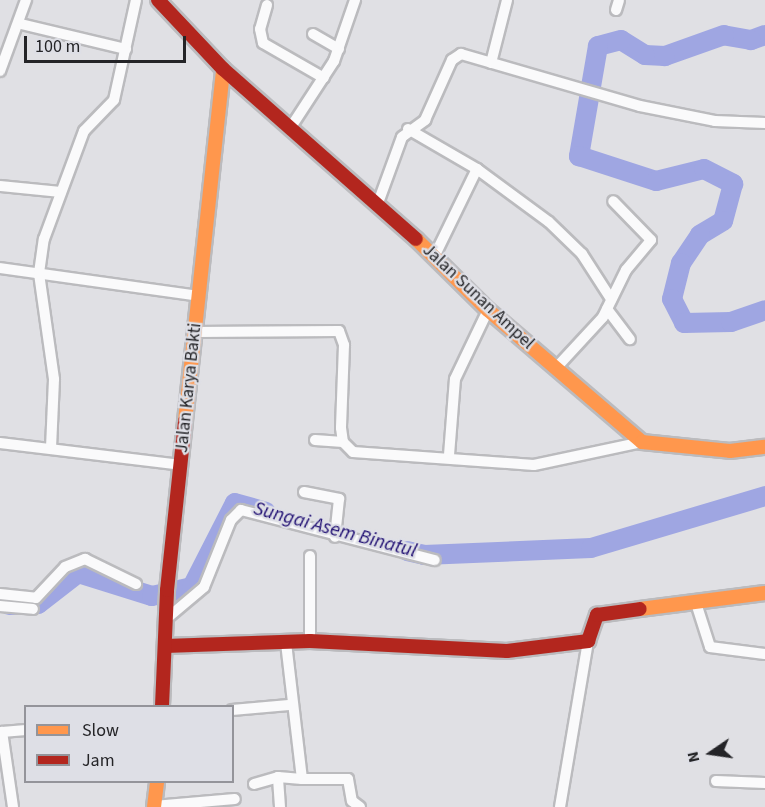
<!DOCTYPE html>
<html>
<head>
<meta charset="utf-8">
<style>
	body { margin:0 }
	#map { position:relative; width:765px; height:807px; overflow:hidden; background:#e0e0e4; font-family:"Source Sans 3",sans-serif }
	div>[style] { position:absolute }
	.river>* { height:20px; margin:-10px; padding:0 10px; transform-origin:10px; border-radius:10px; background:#9fa6e2 }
	.roads { filter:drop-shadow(2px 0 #bbbbbe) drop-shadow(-2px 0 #bbbbbe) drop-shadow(0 2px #bbbbbe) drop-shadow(0 -2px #bbbbbe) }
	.street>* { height:10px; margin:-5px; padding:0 5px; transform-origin:5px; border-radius:5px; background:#fafafb }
	.slow>* { height:14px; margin:-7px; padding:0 7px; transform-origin:7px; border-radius:7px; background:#ff974d }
	.jam>* { height:14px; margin:-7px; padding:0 7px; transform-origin:7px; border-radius:7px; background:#b3261e }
	span { translate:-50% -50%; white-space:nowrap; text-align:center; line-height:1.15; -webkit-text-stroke:4.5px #dedfe6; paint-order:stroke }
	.street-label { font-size:18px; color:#242427 }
	.water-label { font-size:20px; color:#1f0e72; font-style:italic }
	.legend { position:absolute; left:24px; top:705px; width:210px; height:78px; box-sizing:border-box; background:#dedfe6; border:2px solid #94949a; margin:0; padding:8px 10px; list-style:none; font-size:18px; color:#242427 }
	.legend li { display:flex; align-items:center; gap:12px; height:30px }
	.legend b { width:30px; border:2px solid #94949a }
	.north { position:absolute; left:681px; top:723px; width:60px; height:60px; -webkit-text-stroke:4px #dedfe6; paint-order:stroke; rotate:257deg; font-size:16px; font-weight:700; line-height:24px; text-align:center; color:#242427 }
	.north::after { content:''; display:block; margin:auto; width:21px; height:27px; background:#242427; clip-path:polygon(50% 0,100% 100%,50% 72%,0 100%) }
	.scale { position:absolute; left:24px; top:36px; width:162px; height:27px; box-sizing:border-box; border:3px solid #242427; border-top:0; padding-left:8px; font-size:18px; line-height:21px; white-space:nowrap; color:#242427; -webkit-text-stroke:4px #dedfe6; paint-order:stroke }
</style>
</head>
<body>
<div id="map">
	<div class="river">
		<i style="left:765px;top:35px;width:15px;rotate:160deg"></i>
		<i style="left:751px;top:40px;width:27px;rotate:-170deg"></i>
		<i style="left:724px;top:35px;width:63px;rotate:160.4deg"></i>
		<i style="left:665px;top:56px;width:20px;rotate:-177deg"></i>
		<i style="left:645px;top:55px;width:28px;rotate:-148deg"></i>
		<i style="left:621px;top:40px;width:24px;rotate:165deg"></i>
		<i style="left:598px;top:46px;width:112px;rotate:99.8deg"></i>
		<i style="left:579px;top:156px;width:81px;rotate:18deg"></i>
		<i style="left:656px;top:181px;width:49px;rotate:-14deg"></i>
		<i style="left:704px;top:169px;width:33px;rotate:27deg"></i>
		<i style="left:733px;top:184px;width:38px;rotate:105deg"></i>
		<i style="left:723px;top:221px;width:27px;rotate:149deg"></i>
		<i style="left:700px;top:235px;width:34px;rotate:124deg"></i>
		<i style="left:681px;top:263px;width:37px;rotate:104deg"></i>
		<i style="left:672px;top:299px;width:27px;rotate:63deg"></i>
		<i style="left:684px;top:323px;width:47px;rotate:-1.2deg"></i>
		<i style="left:731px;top:322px;width:36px;rotate:-19deg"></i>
		<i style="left:407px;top:551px;width:17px;rotate:13deg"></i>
		<i style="left:424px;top:555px;width:167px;rotate:-2.4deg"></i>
		<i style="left:591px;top:548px;width:182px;rotate:-16.6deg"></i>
		<i style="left:9px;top:605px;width:29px;rotate:-2deg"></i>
		<i style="left:38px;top:604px;width:51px;rotate:-37.8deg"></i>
		<i style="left:78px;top:573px;width:77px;rotate:17.3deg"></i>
		<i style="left:152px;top:596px;width:41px;rotate:-12.7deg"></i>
		<i style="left:192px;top:587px;width:94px;rotate:-62.9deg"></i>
		<i style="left:235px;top:503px;width:32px;rotate:16deg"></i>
	</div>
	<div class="roads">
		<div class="street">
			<i style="left:267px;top:5px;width:25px;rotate:106deg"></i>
			<i style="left:260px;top:29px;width:14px;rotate:78deg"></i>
			<i style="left:263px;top:43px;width:70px;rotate:29.8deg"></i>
			<i style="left:616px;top:10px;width:10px;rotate:-73deg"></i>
			<i style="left:21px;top:24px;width:108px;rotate:13.4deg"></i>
			<i style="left:313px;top:34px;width:30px;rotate:30deg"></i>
			<i style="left:491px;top:63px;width:65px;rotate:-75.7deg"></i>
			<i style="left:0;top:71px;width:76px;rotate:-69.9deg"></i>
			<i style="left:291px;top:127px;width:79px;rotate:-56.9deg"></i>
			<i style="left:334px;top:61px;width:65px;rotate:-71deg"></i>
			<i style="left:408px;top:129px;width:80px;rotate:30.1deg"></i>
			<i style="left:477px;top:169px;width:89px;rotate:36.4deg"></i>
			<i style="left:549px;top:222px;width:46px;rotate:44.1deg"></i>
			<i style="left:582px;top:254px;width:54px;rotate:57.2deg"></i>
			<i style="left:0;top:186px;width:61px;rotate:5.6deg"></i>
			<i style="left:378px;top:203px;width:70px;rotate:-70deg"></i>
			<i style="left:402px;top:137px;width:29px;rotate:-36deg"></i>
			<i style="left:425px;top:120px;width:66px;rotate:-65.8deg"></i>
			<i style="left:452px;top:60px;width:11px;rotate:-34deg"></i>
			<i style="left:461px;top:54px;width:186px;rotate:16.2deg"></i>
			<i style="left:640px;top:106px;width:76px;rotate:11.3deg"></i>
			<i style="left:715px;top:121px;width:50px;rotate:2.3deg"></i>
			<i style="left:434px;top:257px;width:98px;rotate:-64deg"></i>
			<i style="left:0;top:268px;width:201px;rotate:8deg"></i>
			<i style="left:607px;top:309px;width:38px;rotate:53deg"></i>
			<i style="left:195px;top:332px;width:144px;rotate:-0.4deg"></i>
			<i style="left:339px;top:331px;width:15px;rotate:70deg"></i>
			<i style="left:344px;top:345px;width:83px;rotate:92.1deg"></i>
			<i style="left:341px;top:428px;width:14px;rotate:82deg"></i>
			<i style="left:343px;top:442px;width:14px;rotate:45deg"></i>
			<i style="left:353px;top:452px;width:181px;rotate:4.1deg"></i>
			<i style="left:534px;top:465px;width:110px;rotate:-12deg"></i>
			<i style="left:556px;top:368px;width:69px;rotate:-47.3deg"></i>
			<i style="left:603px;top:317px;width:52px;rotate:-63.9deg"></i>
			<i style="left:626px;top:270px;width:39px;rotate:-50deg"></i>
			<i style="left:651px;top:240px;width:54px;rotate:-134.3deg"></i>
			<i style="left:315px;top:440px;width:28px;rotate:4deg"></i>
			<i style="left:0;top:443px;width:182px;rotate:6.9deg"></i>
			<i style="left:51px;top:448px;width:69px;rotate:-87.5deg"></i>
			<i style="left:54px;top:379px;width:107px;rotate:-98.1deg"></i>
			<i style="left:39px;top:273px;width:34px;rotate:-82deg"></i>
			<i style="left:44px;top:239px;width:115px;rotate:-69.7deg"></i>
			<i style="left:84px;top:131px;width:43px;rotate:-45.9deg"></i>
			<i style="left:114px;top:100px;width:102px;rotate:-77.6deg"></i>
			<i style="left:449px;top:455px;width:76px;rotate:-85.5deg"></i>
			<i style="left:455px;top:379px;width:76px;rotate:-64.4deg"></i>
			<i style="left:304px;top:492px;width:36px;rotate:11deg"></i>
			<i style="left:339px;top:499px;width:38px;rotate:96deg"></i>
			<i style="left:0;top:594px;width:36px;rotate:6deg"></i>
			<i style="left:36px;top:598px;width:42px;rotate:-46.9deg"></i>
			<i style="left:65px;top:567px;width:22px;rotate:-22deg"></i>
			<i style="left:85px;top:559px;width:57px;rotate:26.1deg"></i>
			<i style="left:696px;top:603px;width:46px;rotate:72.3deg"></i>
			<i style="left:710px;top:647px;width:55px;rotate:7.3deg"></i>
			<i style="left:0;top:606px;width:33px;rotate:5deg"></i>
			<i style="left:165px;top:620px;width:51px;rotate:-40.2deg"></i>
			<i style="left:204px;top:587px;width:72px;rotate:-68.1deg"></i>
			<i style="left:231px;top:520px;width:14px;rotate:-45deg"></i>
			<i style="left:241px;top:510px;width:200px;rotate:14.5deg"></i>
			<i style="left:310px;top:641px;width:85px;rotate:-90deg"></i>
			<i style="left:232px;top:710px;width:57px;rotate:-5deg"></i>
			<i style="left:302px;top:779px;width:46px"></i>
			<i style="left:348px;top:779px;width:22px;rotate:80deg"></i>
			<i style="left:352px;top:801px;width:10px;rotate:37deg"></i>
			<i style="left:716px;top:781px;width:49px;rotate:2.3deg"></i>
			<i style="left:254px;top:784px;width:25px;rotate:-16deg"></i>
			<i style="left:154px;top:806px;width:81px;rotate:-4.9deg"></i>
			<i style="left:13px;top:807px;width:76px;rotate:-98.3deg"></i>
			<i style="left:2px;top:732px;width:24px;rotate:-5deg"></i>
			<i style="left:280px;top:807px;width:30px;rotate:-94deg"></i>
			<i style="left:278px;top:777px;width:24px;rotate:5deg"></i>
			<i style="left:302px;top:779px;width:138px;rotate:-96.7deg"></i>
			<i style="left:560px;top:807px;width:168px;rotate:-80.4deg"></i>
		</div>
		<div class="slow">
			<i style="left:416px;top:239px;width:101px;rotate:44.6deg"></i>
			<i style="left:488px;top:310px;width:203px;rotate:40.6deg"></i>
			<i style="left:642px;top:442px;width:88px;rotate:5.8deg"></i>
			<i style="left:730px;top:451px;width:35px;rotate:-7deg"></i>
			<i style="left:185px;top:421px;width:354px;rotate:-83.8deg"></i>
			<i style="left:640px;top:609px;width:126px;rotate:-7.3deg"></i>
			<i style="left:154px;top:807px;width:25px;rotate:-83deg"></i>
		</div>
		<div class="jam">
			<i style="left:158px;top:0;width:95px;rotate:46.7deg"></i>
			<i style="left:223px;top:69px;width:257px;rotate:41.4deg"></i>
			<i style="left:165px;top:646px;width:145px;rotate:-2deg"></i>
			<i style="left:310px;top:641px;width:197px;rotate:2.9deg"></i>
			<i style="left:507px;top:651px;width:82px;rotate:-7deg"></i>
			<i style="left:588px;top:641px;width:28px;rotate:-71deg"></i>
			<i style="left:597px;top:615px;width:43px;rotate:-7.9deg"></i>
			<i style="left:162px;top:706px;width:116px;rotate:-87.5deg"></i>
			<i style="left:167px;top:590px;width:170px;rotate:-83.9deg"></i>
		</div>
	</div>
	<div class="street-label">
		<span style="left:478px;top:297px;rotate:43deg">Jalan Sunan Ampel</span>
		<span style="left:189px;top:388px;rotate:-84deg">Jalan Karya Bakti</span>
	</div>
	<div class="water-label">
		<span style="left:335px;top:530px;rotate:15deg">Sungai Asem Binatul</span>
	</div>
	<ul class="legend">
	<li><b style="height:8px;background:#ff974d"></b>Slow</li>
	<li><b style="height:8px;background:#b3261e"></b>Jam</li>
	</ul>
	<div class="north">N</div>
	<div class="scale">100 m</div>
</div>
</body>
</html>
